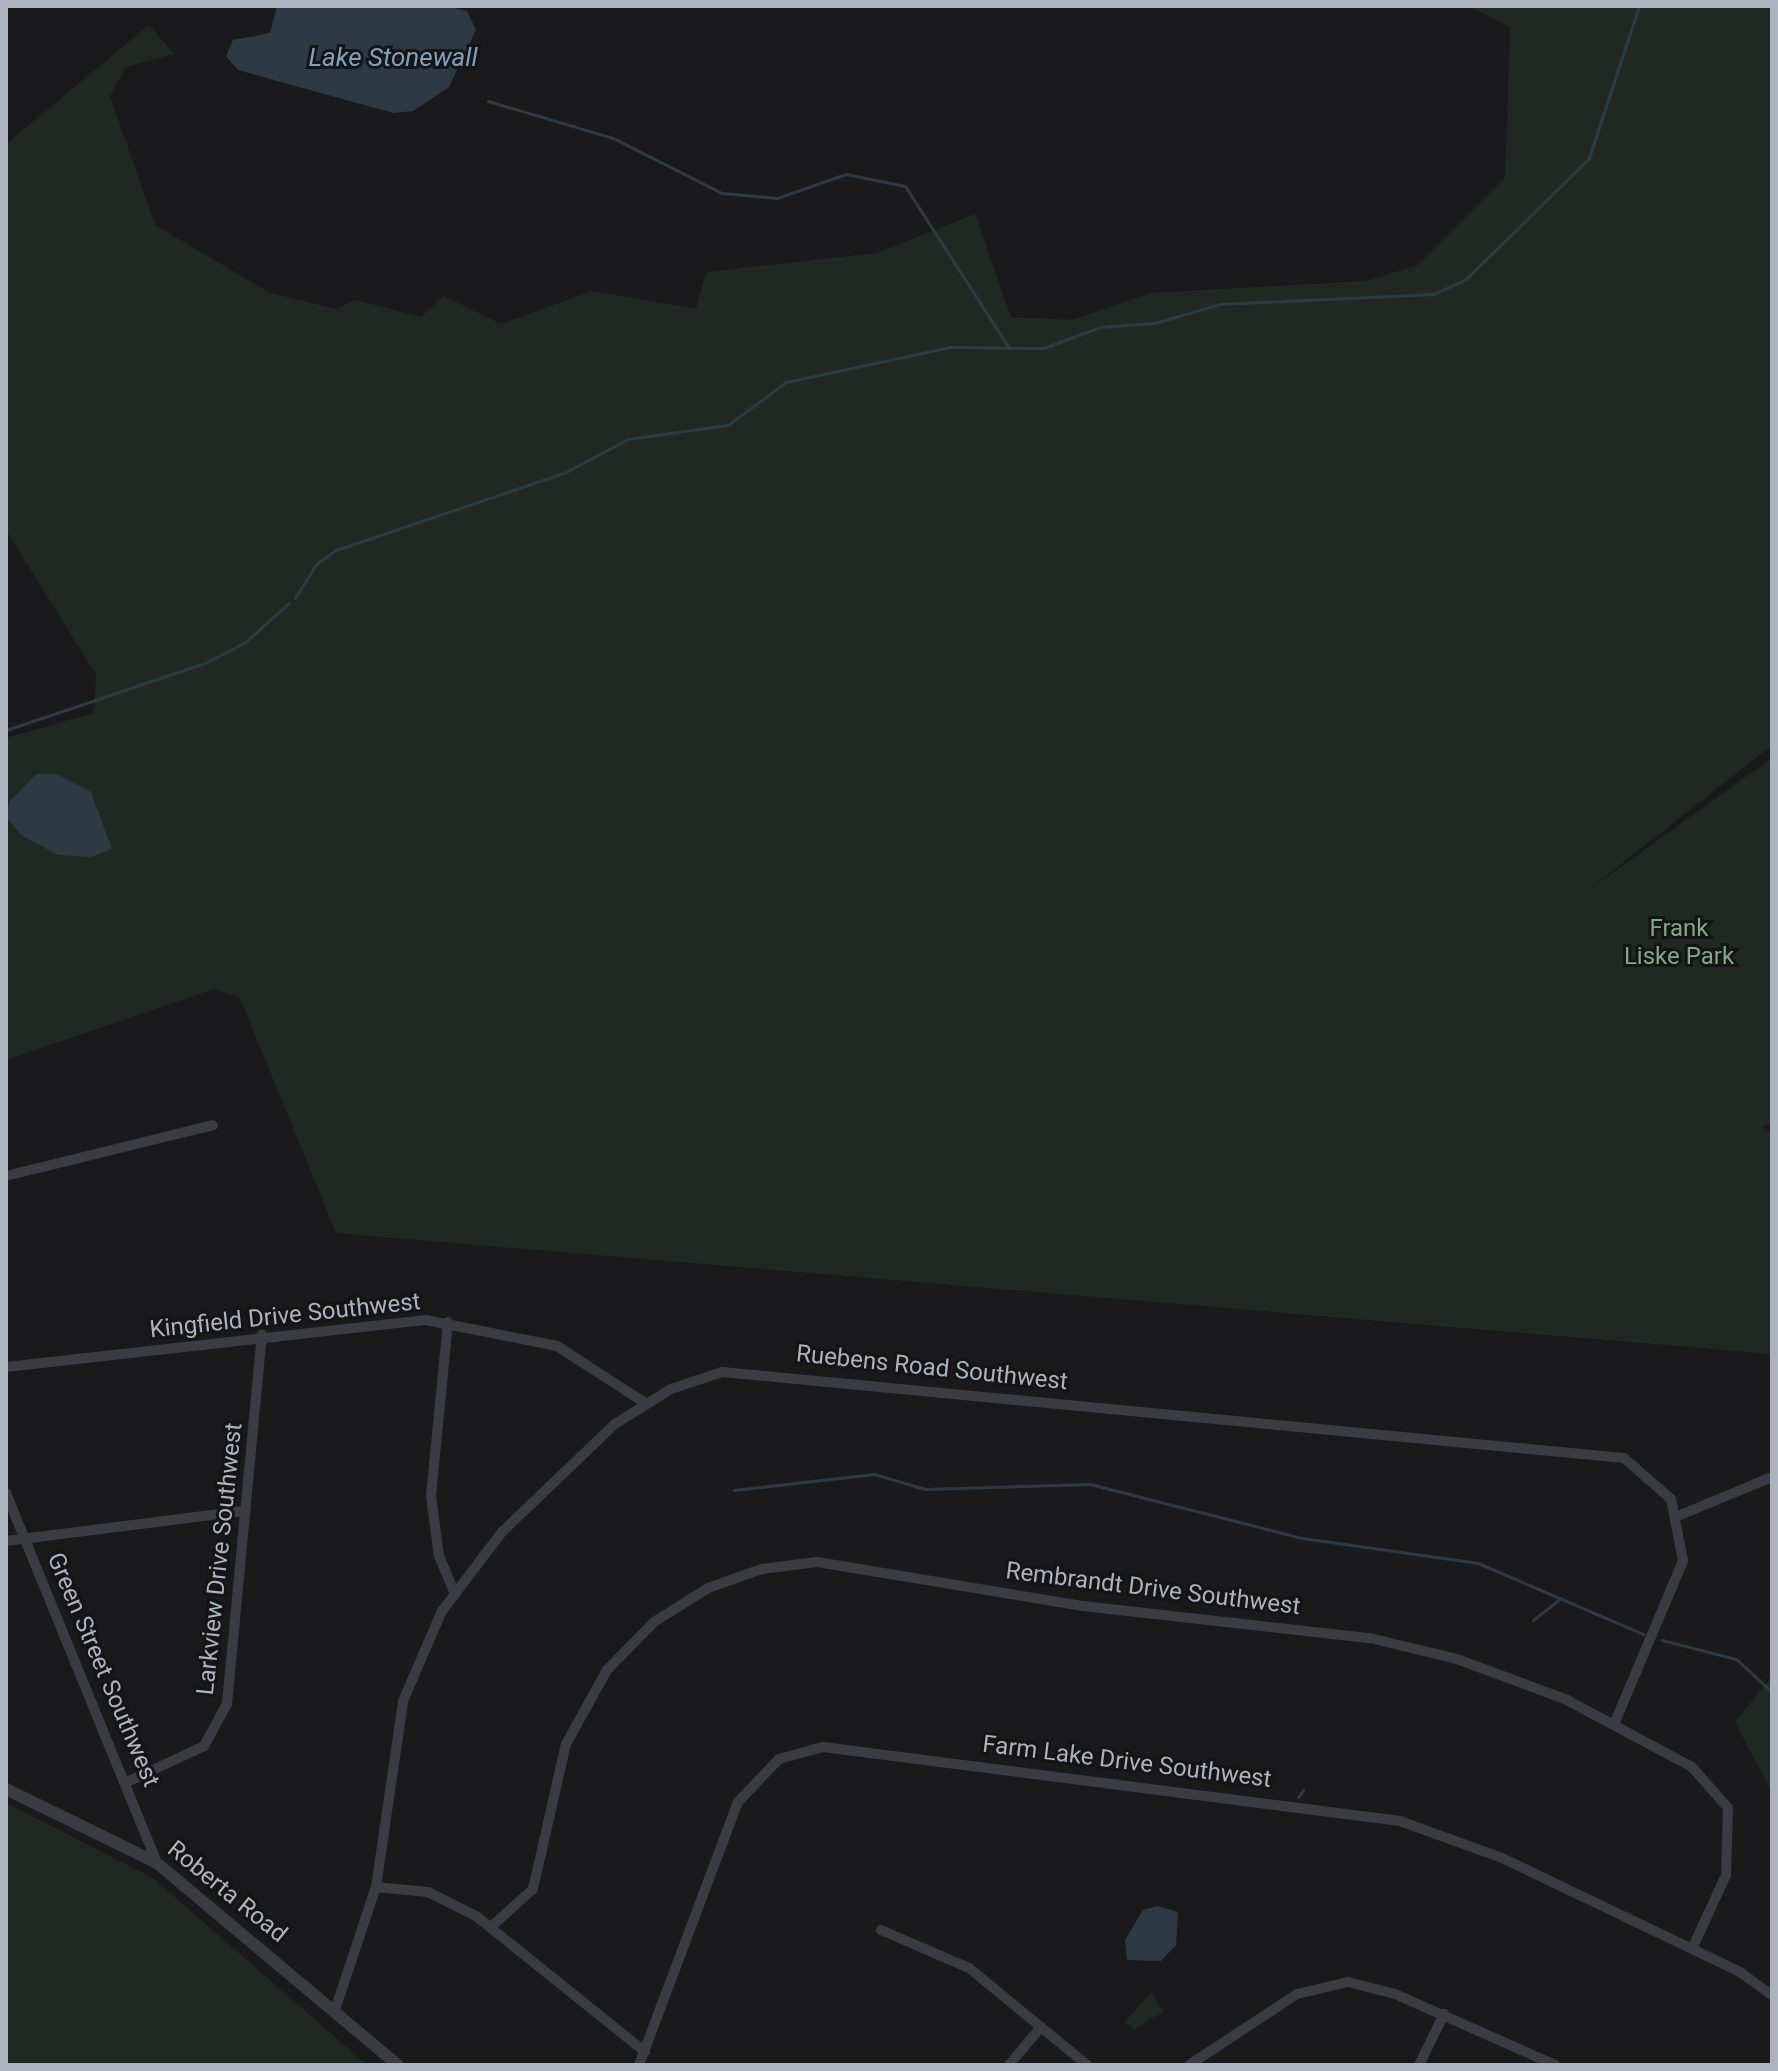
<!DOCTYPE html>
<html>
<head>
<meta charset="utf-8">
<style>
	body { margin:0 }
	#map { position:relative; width:1778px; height:2071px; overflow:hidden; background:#1a1a1d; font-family:Roboto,sans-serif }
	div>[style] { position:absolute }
	.green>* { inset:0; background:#1f2921 }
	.water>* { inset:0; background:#2e3a43 }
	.stream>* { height:3px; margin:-1.5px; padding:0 1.5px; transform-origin:1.5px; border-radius:1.5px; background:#2e3a43 }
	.minor>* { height:10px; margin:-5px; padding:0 5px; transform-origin:5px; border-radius:5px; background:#3b3c43 }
	.tertiary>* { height:12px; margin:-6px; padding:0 6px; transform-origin:6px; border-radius:6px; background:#3b3c43 }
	span { translate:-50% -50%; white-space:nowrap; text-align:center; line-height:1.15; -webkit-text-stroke:6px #151518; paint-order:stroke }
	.park-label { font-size:24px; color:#81aa83 }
	.street-label { font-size:24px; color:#acb2be }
	.water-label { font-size:26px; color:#80a1bb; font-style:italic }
	.frame { position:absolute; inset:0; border:8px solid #acb2be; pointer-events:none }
</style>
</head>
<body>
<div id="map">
	<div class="green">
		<i style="clip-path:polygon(1469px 6px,1772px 6px,1772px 745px,1586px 892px,1772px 758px,1772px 1122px,1763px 1127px,1772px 1134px,1772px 1354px,336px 1233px,240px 998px,214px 989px,6px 1060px,6px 738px,94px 713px,96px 675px,6px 530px,6px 144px,149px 25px,174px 54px,126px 67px,110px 96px,155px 225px,270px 293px,336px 309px,355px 300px,421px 317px,444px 296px,501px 324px,592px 291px,696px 309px,706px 272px,876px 253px,975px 214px,1011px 317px,1072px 320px,1150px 293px,1367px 281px,1418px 265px,1505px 178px,1510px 27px)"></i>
		<i style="clip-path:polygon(1772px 1676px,1772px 1793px,1735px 1722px)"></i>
		<i style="clip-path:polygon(6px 1803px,153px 1878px,367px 2065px,6px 2065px)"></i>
		<i style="clip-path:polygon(1151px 1992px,1163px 2012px,1134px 2029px,1125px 2022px)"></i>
	</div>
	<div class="water">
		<i style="clip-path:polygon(277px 6px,444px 6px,467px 11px,476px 30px,449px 87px,413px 111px,393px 113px,238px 70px,226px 56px,233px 40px,270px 33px)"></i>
		<i style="clip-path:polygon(36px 774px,57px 774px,91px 792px,112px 849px,91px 857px,58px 855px,21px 835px,6px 817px,9px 802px)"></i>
		<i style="clip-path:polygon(1157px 1906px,1178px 1912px,1176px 1945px,1161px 1961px,1127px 1960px,1125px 1940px,1143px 1910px)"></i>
	</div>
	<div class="stream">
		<i style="left:488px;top:101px;width:130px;rotate:16.5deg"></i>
		<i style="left:613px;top:138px;width:122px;rotate:26.8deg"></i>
		<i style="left:722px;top:193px;width:55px;rotate:5.2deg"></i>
		<i style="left:777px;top:198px;width:73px;rotate:-19.2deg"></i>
		<i style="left:846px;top:174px;width:60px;rotate:11.5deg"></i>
		<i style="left:905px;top:186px;width:193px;rotate:57.3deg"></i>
		<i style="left:295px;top:598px;width:40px;rotate:-58deg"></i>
		<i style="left:316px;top:564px;width:24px;rotate:-35deg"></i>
		<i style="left:336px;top:550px;width:243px;rotate:-18.7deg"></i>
		<i style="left:566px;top:472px;width:70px;rotate:-28deg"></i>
		<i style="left:628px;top:439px;width:101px;rotate:-8deg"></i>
		<i style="left:728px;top:425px;width:72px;rotate:-36.6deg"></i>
		<i style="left:786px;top:382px;width:168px;rotate:-12deg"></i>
		<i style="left:950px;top:347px;width:94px;rotate:0.6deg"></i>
		<i style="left:1044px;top:348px;width:60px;rotate:-20.6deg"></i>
		<i style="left:1100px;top:327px;width:55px;rotate:-4.2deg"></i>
		<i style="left:1155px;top:323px;width:68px;rotate:-16.3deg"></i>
		<i style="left:1220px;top:304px;width:214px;rotate:-2.7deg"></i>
		<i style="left:1434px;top:294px;width:35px;rotate:-25deg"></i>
		<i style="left:1466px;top:279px;width:173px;rotate:-44.5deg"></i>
		<i style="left:1589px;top:158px;width:160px;rotate:-71.8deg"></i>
		<i style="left:6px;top:730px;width:210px;rotate:-18.6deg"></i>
		<i style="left:205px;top:663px;width:44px;rotate:-27.1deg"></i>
		<i style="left:244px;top:643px;width:60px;rotate:-41.6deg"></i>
		<i style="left:734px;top:1490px;width:141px;rotate:-6.5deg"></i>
		<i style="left:874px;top:1474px;width:53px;rotate:16.4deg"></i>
		<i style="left:925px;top:1489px;width:165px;rotate:-1.7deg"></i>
		<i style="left:1090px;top:1484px;width:219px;rotate:14.3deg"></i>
		<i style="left:1302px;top:1538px;width:178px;rotate:8.1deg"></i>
		<i style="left:1478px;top:1563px;width:180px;rotate:23.3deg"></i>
		<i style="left:1533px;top:1620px;width:36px;rotate:-38deg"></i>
		<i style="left:1662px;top:1640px;width:76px;rotate:14.4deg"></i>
		<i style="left:1736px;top:1659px;width:49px;rotate:42.5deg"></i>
		<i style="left:1298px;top:1797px;width:9px;rotate:-54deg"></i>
	</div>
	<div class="minor">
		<i style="left:6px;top:1176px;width:213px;rotate:-13.8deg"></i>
		<i style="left:448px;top:1322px;width:175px;rotate:95.6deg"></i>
		<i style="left:431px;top:1496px;width:61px;rotate:82.4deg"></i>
		<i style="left:439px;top:1556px;width:38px;rotate:67deg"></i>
		<i style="left:6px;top:1367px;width:423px;rotate:-6.4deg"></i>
		<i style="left:426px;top:1320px;width:134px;rotate:11.2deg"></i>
		<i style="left:557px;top:1346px;width:105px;rotate:32.9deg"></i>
		<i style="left:6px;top:1493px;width:400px;rotate:67.8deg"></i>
		<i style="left:1678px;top:1516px;width:102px;rotate:-22.5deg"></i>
		<i style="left:6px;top:1541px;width:241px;rotate:-7.2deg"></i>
		<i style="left:129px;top:1781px;width:83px;rotate:-25deg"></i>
		<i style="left:204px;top:1746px;width:48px;rotate:-61.3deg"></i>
		<i style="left:227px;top:1704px;width:371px;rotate:-84.6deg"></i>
		<i style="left:376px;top:1887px;width:52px;rotate:5.5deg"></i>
		<i style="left:428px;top:1892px;width:54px;rotate:26.6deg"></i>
		<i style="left:476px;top:1916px;width:217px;rotate:38.8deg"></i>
		<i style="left:492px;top:1926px;width:55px;rotate:-42.1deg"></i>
		<i style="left:533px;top:1889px;width:149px;rotate:-77.2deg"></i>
		<i style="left:566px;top:1744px;width:85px;rotate:-61deg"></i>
		<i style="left:607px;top:1670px;width:67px;rotate:-45.6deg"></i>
		<i style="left:654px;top:1622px;width:64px;rotate:-32.2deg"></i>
		<i style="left:708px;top:1588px;width:57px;rotate:-19.4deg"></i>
		<i style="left:762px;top:1569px;width:55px;rotate:-7.3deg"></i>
		<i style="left:817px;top:1562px;width:270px;rotate:9.4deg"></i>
		<i style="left:1083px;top:1606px;width:289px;rotate:6.4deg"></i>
		<i style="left:1370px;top:1638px;width:89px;rotate:13.6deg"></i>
		<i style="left:1457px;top:1659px;width:117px;rotate:20.4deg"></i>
		<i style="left:1567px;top:1700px;width:142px;rotate:28.2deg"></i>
		<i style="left:1692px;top:1767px;width:55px;rotate:48.7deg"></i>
		<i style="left:1728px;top:1808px;width:67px;rotate:91.7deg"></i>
		<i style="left:1726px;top:1875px;width:81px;rotate:114.7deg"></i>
		<i style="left:881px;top:1930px;width:96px;rotate:23.4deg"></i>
		<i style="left:969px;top:1968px;width:153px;rotate:39.4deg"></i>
		<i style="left:335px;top:2010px;width:130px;rotate:-71.6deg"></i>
		<i style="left:376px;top:1887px;width:188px;rotate:-81.7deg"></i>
		<i style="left:403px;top:1701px;width:98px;rotate:-66.6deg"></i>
		<i style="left:442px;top:1611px;width:99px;rotate:-52.8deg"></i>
		<i style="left:502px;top:1532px;width:156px;rotate:-43.7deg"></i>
		<i style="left:615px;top:1424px;width:66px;rotate:-32deg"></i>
		<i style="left:671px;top:1389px;width:54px;rotate:-18.4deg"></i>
		<i style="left:722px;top:1372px;width:906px;rotate:5.45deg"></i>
		<i style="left:1624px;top:1458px;width:62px;rotate:41.1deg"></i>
		<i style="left:1671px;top:1499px;width:63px;rotate:79deg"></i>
		<i style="left:1683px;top:1561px;width:175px;rotate:112.9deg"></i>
		<i style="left:639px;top:2065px;width:281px;rotate:-69.4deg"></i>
		<i style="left:738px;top:1802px;width:59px;rotate:-46.4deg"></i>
		<i style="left:779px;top:1759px;width:46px;rotate:-15.3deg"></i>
		<i style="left:823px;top:1747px;width:582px;rotate:7.31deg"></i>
		<i style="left:1400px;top:1821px;width:109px;rotate:19.9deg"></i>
		<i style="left:1502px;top:1858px;width:264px;rotate:25.6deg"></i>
		<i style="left:1740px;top:1972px;width:39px;rotate:36deg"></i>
		<i style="left:1009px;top:2065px;width:50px;rotate:-49.9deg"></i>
		<i style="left:1189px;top:2065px;width:129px;rotate:-33.3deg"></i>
		<i style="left:1297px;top:1994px;width:52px;rotate:-13.2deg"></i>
		<i style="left:1348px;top:1982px;width:49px;rotate:14.3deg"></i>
		<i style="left:1395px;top:1994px;width:175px;rotate:23.9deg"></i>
		<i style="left:1419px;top:2065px;width:57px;rotate:-63.9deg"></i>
	</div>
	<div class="tertiary">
		<i style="left:6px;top:1789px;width:168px;rotate:26.1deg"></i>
		<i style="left:157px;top:1863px;width:314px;rotate:40deg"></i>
	</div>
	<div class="park-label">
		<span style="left:1679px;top:943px">Frank<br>Liske Park</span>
	</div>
	<div class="street-label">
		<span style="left:285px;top:1316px;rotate:-6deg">Kingfield Drive Southwest</span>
		<span style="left:932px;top:1368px;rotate:6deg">Ruebens Road Southwest</span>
		<span style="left:220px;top:1559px;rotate:-84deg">Larkview Drive Southwest</span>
		<span style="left:1153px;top:1589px;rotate:7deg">Rembrandt Drive Southwest</span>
		<span style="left:103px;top:1670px;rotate:67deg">Green Street Southwest</span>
		<span style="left:1127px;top:1762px;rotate:7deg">Farm Lake Drive Southwest</span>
		<span style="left:227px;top:1892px;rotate:39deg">Roberta Road</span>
	</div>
	<div class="water-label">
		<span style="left:393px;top:58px">Lake Stonewall</span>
	</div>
	<div class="frame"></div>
</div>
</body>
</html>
